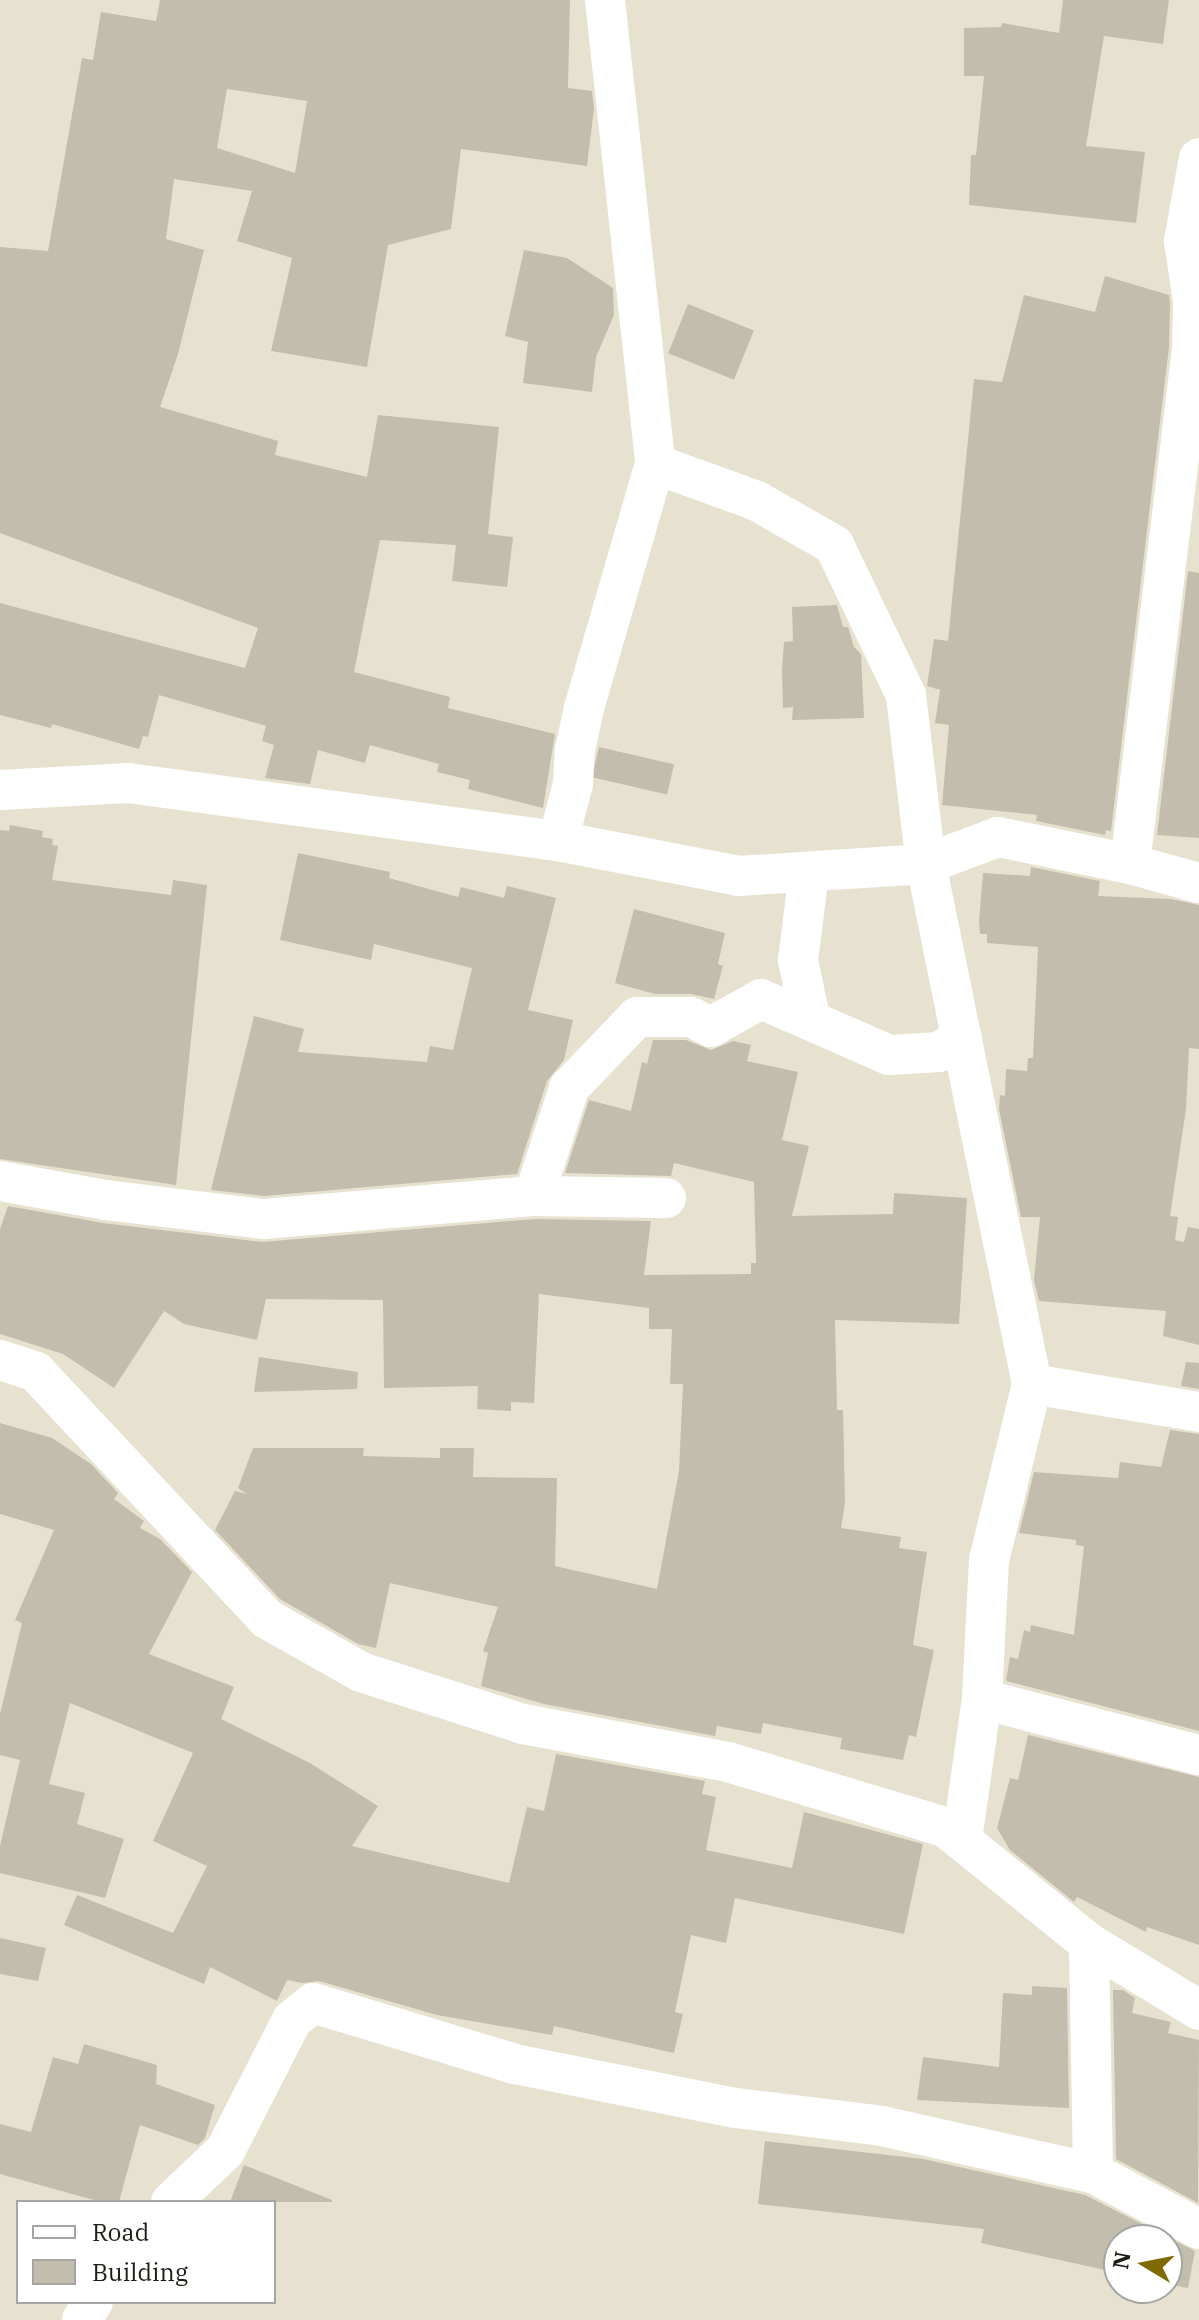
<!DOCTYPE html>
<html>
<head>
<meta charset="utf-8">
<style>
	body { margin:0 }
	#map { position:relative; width:1199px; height:2320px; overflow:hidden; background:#e7e2d0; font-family:"IBM Plex Serif",serif }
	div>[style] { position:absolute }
	.building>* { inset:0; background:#c2bdad; transform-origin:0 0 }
	.street>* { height:40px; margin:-20px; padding:0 20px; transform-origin:20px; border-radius:20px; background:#fff }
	span { translate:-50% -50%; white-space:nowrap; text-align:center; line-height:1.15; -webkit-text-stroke:7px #fff; paint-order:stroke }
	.legend { position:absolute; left:16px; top:2200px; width:260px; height:104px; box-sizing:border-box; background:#fff; border:2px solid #a5a5a2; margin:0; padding:10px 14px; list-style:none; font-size:24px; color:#1e1d16 }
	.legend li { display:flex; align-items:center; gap:16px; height:40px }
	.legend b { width:40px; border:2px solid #a5a5a2 }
	.north { position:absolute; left:1103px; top:2224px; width:80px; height:80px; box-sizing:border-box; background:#fff; border:2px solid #a5a5a2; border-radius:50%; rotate:280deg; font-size:22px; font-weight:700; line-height:32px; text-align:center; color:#1e1d16 }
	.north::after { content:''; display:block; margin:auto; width:28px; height:36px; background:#806901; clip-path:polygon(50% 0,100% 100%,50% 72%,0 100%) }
</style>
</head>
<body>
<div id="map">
	<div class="building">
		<i style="clip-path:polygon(evenodd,160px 0,570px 0,568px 88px,592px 91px,594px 108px,587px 166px,461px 149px,451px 229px,388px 245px,367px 367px,271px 351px,292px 258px,237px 241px,252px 191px,174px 179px,166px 239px,204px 250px,178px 354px,160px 407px,278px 441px,275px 455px,367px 477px,378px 415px,499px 427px,488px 534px,513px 537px,507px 587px,452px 581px,456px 545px,380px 540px,354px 672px,450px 697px,448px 708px,555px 734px,543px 808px,468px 789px,470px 780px,437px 772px,439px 764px,370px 745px,365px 763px,318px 750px,310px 784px,265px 778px,274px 745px,262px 741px,266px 726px,159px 695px,148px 737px,143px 736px,139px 749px,52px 724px,51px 728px,0 715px,0 603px,245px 668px,258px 628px,0 533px,0 247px,48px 251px,82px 58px,93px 60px,101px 12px,156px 21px,160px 0,227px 89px,307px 101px,295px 173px,217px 148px,227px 89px)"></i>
		<i style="clip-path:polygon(1063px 0,1169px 0,1163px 44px,1104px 36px,1086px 146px,1145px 152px,1136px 223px,969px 205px,971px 155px,976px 155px,984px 76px,964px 76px,964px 28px,1001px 27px,1002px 23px,1059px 33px)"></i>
		<i style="clip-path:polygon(524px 250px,567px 258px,613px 288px,614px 315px,596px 357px,592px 392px,523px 383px,528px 342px,505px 336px)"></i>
		<i style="clip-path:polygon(1105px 276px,1169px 295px,1170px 302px,1169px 347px,1111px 831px,1106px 830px,1105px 835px,1036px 821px,1037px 815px,942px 805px,949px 725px,935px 723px,940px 690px,927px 686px,934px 639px,948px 641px,974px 379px,1002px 382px,1024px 295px,1095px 312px)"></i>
		<i style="left:688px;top:304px;width:71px;height:53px;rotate:22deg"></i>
		<i style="clip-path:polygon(1188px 571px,1199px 573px,1199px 838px,1157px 835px)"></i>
		<i style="clip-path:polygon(837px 605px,843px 627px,848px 627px,854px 647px,861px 654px,864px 718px,792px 720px,793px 707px,783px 708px,782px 670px,784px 642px,793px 641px,792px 607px)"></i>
		<i style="left:599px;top:747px;width:77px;height:31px;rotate:13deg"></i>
		<i style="clip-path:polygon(10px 825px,43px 831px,42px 837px,53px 839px,52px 845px,58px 846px,52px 880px,171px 895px,173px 880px,207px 885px,176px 1185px,0 1159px,0 830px,9px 831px)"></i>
		<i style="clip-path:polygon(298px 853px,390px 872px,389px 878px,458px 897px,461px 887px,504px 898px,507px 886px,556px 898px,528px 1010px,573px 1020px,564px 1060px,547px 1081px,517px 1174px,264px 1196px,211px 1190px,254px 1016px,304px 1029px,298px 1052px,427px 1062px,430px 1046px,453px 1050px,472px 968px,374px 944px,371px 960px,280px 940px)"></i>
		<i style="clip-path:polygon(1031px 867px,1100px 881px,1098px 896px,1171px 899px,1199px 905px,1199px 1049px,1189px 1048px,1186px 1109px,1170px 1216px,1178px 1217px,1175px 1240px,1184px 1242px,1188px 1227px,1199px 1229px,1199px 1345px,1163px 1336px,1166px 1311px,1039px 1301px,1034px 1280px,1040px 1217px,1021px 1217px,999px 1109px,1000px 1095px,1005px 1096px,1006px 1069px,1027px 1071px,1028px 1058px,1033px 1058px,1038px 947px,987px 943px,987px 934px,980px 934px,979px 922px,983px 873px,1030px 876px)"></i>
		<i style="clip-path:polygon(634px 909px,725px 933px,718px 964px,723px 966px,714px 999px,691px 994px,655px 994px,615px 983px)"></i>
		<i style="clip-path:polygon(653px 1040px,686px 1040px,711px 1050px,733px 1041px,751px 1045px,747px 1061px,798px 1072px,782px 1140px,809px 1146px,792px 1216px,893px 1214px,894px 1193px,967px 1198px,959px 1324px,835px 1320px,837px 1410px,843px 1410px,845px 1503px,841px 1528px,901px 1537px,899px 1548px,927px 1552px,913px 1645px,934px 1650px,916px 1737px,909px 1735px,903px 1760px,840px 1749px,842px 1738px,763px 1723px,761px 1734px,717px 1726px,715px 1736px,544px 1704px,481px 1686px,488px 1653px,483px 1651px,498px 1607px,390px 1583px,376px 1648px,358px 1644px,280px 1599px,215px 1530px,235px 1491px,247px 1494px,238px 1488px,253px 1448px,364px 1448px,363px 1456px,440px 1458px,440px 1448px,474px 1448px,473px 1477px,557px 1478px,555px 1566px,657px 1589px,679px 1471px,683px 1384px,670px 1384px,672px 1329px,649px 1329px,649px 1308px,539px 1294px,534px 1403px,511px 1402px,511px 1411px,477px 1409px,478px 1386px,384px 1388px,383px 1300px,266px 1299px,257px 1340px,184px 1324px,164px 1311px,114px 1388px,63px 1354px,0 1334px,0 1229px,8px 1206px,103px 1223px,262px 1242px,535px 1219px,651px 1221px,644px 1275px,751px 1274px,751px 1263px,756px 1263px,754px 1182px,674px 1163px,671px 1176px,565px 1173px,589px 1100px,631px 1111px,642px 1062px,647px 1064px)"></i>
		<i style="clip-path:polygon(259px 1357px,358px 1372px,357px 1389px,254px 1392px)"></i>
		<i style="clip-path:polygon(1186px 1362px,1199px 1363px,1199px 1389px,1181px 1386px)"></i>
		<i style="clip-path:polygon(0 1423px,52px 1438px,91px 1464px,118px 1493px,114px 1499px,144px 1521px,140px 1528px,160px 1539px,192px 1572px,149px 1654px,234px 1687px,221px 1719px,310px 1763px,378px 1806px,352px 1846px,509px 1883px,527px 1807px,544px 1811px,556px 1754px,705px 1781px,702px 1794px,716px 1797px,706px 1850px,792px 1868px,804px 1812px,923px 1844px,904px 1934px,735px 1898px,726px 1943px,691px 1935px,675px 2012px,683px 2014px,674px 2053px,554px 2026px,552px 2035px,437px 2015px,319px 1981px,302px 1983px,287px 1980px,277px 2001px,210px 1967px,204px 1984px,64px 1925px,77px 1895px,173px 1933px,207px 1866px,153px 1841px,193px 1753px,70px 1703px,49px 1784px,85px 1793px,77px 1824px,124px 1839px,105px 1898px,0 1873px,0 1846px,20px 1760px,0 1755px,0 1714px,22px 1623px,15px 1620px,54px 1530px,0 1514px)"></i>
		<i style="clip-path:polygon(1170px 1430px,1199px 1434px,1199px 1731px,1006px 1681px,1010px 1657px,1018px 1659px,1024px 1630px,1030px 1632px,1031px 1625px,1074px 1635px,1084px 1546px,1076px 1545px,1076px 1540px,1019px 1533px,1034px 1472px,1118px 1478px,1120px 1462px,1161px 1467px)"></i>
		<i style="clip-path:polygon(1028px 1735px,1199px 1777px,1199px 1945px,1147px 1927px,1146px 1932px,1077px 1897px,1074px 1902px,1010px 1850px,997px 1828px,1010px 1778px,1018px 1780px)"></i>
		<i style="clip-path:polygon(0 1938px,46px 1948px,38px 1981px,0 1974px)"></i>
		<i style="clip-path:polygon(1032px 1986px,1067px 1988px,1069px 2108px,917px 2100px,923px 2057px,999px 2067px,1003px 1993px,1032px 1995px)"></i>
		<i style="clip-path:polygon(1113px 1990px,1123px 1990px,1135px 1998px,1132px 2013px,1171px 2022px,1168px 2033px,1199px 2040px,1198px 2203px,1116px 2159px)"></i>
		<i style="clip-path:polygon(84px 2044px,157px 2065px,156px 2084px,215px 2105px,205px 2138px,198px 2145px,140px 2125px,119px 2202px,101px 2202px,0 2174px,0 2124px,31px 2132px,53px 2057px,78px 2064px)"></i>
		<i style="clip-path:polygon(765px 2141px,923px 2159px,1085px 2195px,1195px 2251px,1188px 2288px,1167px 2284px,1167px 2240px,1119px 2240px,1119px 2273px,981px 2243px,984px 2229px,758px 2204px)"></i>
		<i style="clip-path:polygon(244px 2165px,332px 2200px,332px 2202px,230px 2202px)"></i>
	</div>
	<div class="street">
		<i style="left:605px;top:0;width:467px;rotate:83.8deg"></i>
		<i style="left:655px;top:464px;width:109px;rotate:19.9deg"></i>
		<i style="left:757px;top:501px;width:89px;rotate:29.7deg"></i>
		<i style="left:834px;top:545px;width:166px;rotate:64.4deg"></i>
		<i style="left:906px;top:695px;width:170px;rotate:83.3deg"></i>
		<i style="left:926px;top:864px;width:531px;rotate:78.48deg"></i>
		<i style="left:1032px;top:1384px;width:181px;rotate:103.7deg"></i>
		<i style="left:989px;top:1560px;width:139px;rotate:92.9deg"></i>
		<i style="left:982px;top:1699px;width:142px;rotate:98.1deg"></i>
		<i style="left:0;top:790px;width:128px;rotate:-3.1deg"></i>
		<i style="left:128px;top:783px;width:434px;rotate:7.7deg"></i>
		<i style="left:558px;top:841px;width:184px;rotate:10.9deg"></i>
		<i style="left:739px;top:876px;width:187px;rotate:-3.7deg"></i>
		<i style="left:926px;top:864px;width:77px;rotate:-20.6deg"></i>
		<i style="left:998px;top:837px;width:135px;rotate:11.6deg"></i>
		<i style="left:1130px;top:864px;width:72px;rotate:15.4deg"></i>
		<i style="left:558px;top:841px;width:59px;rotate:-75.3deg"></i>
		<i style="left:573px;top:784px;width:34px;rotate:-87deg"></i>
		<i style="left:575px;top:750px;width:43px;rotate:-77.9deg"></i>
		<i style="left:584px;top:708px;width:254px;rotate:-73.8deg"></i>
		<i style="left:1130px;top:864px;width:519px;rotate:-83.14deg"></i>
		<i style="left:1192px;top:349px;width:48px;rotate:-88.8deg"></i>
		<i style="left:1193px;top:301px;width:61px;rotate:-98.5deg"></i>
		<i style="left:1184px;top:241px;width:84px;rotate:-79.8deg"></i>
		<i style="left:809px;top:872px;width:89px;rotate:97.1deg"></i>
		<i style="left:798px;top:960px;width:59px;rotate:78.3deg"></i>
		<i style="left:0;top:1181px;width:108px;rotate:10.2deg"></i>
		<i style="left:106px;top:1200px;width:159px;rotate:6.9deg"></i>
		<i style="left:264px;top:1219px;width:271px;rotate:-4.9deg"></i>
		<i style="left:534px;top:1196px;width:132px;rotate:0.9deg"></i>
		<i style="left:534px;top:1196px;width:114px;rotate:-72deg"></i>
		<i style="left:569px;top:1088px;width:98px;rotate:-46.2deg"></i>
		<i style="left:637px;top:1017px;width:54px"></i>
		<i style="left:691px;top:1017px;width:22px;rotate:27deg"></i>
		<i style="left:711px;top:1027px;width:57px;rotate:-29.2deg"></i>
		<i style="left:761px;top:999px;width:140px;rotate:23.6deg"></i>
		<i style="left:889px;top:1055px;width:50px;rotate:-3.4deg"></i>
		<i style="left:939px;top:1052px;width:27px;rotate:-33deg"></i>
		<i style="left:0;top:1360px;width:38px;rotate:18deg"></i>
		<i style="left:36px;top:1372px;width:338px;rotate:46.9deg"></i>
		<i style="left:267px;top:1619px;width:108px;rotate:29.4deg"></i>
		<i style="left:361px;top:1672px;width:170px;rotate:17.8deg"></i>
		<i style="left:523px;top:1724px;width:208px;rotate:10.5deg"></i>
		<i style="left:728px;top:1762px;width:227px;rotate:16.7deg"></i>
		<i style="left:945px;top:1827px;width:185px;rotate:38.9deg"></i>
		<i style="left:1089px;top:1943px;width:129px;rotate:31.3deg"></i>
		<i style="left:1032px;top:1384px;width:169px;rotate:9.5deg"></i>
		<i style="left:982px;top:1699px;width:224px;rotate:14.5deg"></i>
		<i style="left:1089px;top:1943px;width:230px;rotate:89deg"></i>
		<i style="left:1093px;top:2173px;width:120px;rotate:27.8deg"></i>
		<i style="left:171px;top:2202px;width:74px;rotate:-43.4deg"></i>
		<i style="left:225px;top:2151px;width:147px;rotate:-62.9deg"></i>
		<i style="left:292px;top:2020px;width:27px;rotate:-39deg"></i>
		<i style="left:313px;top:2003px;width:211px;rotate:16.8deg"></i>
		<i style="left:515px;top:2064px;width:225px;rotate:11.3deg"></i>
		<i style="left:736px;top:2108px;width:147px;rotate:7deg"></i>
		<i style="left:882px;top:2126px;width:216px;rotate:12.6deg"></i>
		<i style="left:82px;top:2320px;width:21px;rotate:-59deg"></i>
	</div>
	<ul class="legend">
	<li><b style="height:10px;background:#fff"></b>Road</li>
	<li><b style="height:22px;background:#c2bdad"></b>Building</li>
	</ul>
	<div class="north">N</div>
</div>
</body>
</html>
